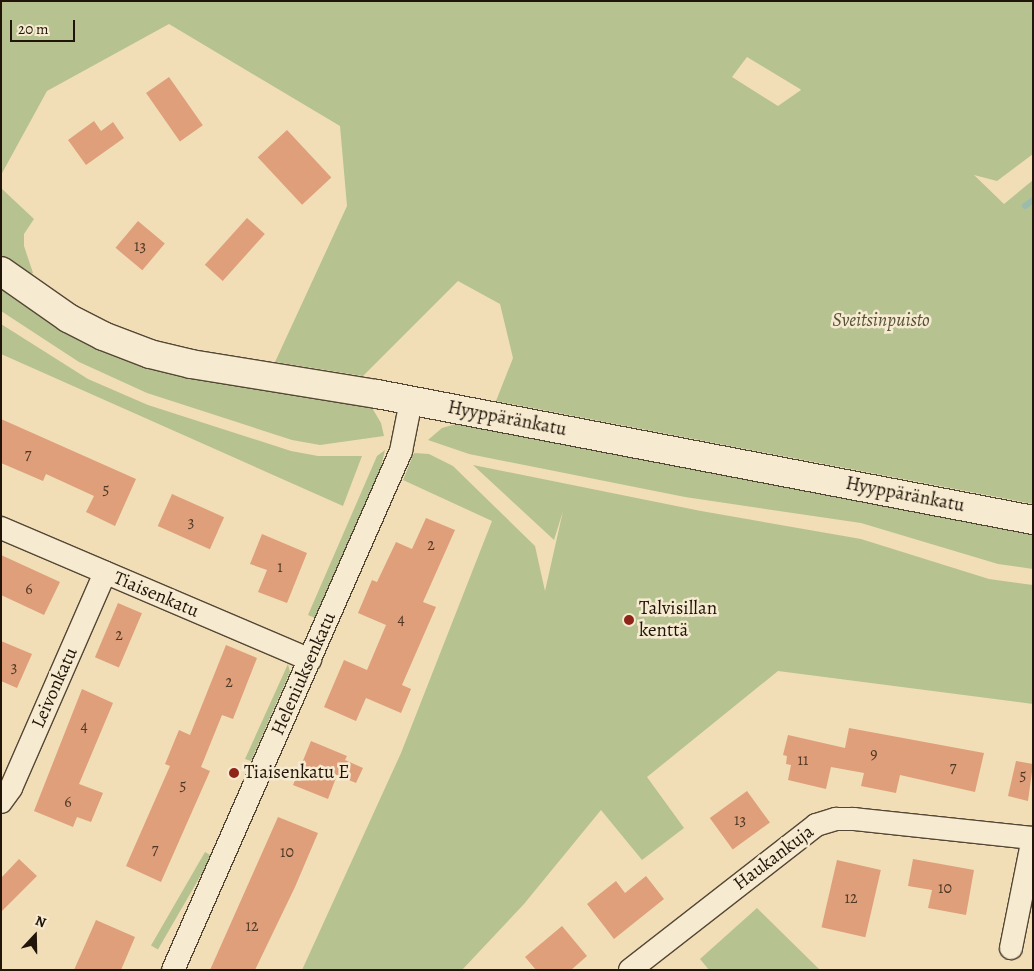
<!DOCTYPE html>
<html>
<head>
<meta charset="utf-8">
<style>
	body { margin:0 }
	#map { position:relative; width:1034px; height:971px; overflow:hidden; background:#f1deb7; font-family:Alegreya,serif }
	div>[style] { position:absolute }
	.green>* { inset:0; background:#b7c291; transform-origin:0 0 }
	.stream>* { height:6px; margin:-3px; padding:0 3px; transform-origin:3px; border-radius:3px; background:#9bbcac }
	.building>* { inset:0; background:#de9f7a; transform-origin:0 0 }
	.roads { filter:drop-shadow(1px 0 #554735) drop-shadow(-1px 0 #554735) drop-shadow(0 1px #554735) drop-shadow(0 -1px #554735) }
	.minor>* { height:22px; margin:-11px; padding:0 11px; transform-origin:11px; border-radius:11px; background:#f6ead0 }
	.tertiary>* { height:28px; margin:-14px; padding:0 14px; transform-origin:14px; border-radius:14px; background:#f6ead0 }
	.dots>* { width:14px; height:14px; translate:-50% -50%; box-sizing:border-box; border:2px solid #f6ead0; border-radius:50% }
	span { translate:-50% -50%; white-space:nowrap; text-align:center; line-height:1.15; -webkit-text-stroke:5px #f6ead0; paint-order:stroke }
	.number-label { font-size:16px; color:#503826 }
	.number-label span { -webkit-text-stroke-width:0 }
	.park-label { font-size:19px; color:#565239; font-style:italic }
	.street-label { font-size:19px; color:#21150a }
	.poi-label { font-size:19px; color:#21150a }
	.left { translate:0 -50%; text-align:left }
	.frame { position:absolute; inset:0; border:2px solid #21150a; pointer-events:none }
	.north { position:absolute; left:10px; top:911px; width:50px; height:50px; -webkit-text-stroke:4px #f6ead0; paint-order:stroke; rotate:21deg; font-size:14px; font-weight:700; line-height:20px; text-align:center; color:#21150a }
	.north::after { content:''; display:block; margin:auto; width:18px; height:22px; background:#21150a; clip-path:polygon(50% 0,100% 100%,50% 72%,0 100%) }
	.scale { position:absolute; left:10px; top:20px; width:65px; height:22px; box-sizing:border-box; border:2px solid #21150a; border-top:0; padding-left:6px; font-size:15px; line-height:18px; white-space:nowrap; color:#21150a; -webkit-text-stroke:4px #f6ead0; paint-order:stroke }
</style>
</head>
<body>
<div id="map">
	<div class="green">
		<i style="clip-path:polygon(evenodd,1px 1px,1033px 1px,1033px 154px,997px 181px,974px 175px,1004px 204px,1033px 180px,1033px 504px,496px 401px,513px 358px,500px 304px,458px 281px,363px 376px,275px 362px,347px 206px,340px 126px,169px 24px,47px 91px,1px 175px,1px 1px,747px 57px,800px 89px,801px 90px,778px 106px,732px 77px,747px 57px)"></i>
		<i style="clip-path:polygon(1px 188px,34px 219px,24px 234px,24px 246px,33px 273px,27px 276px,1px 260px)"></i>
		<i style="clip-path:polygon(1px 286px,65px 328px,371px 406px,381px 423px,384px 436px,320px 445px,292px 440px,147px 393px,79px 362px,1px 311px)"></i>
		<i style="clip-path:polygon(1px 324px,88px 379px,148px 405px,291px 451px,318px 456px,362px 456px,343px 506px,1px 354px)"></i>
		<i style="clip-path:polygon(456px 424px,477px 424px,1033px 532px,1033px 569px,998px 564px,861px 523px,685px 497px,469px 454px,428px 440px,442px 428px)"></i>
		<i style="clip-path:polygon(385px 450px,380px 471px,315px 618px,308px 615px,377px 456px)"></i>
		<i style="clip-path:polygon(414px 453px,429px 454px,453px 466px,535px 546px,545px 591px,563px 511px,554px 540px,473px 465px,701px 511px,861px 539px,989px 579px,1033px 585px,1033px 704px,778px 671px,647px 777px,684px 828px,642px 860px,601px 810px,524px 904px,462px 970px,302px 970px,401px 753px,492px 521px,403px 480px)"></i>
		<i style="clip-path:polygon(288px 664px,290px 672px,251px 761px,245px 759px)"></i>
		<i style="left:205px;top:852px;width:8px;height:108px;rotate:30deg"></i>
		<i style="clip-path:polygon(757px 908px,820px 970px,709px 970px,700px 959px)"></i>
	</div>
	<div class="stream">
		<i style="left:1025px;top:206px;width:10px;rotate:-37deg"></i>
	</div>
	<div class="building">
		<i style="left:169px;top:77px;width:59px;height:28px;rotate:55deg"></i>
		<i style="clip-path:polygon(94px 121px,101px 131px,113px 122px,124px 138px,86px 165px,68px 140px)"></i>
		<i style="left:287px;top:130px;width:65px;height:40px;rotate:47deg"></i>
		<i style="left:247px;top:218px;width:24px;height:63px;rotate:42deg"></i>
		<i style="left:138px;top:221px;width:35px;height:35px;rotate:40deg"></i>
		<i style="clip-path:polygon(1px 419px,136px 479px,115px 526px,86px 512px,94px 496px,46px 474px,43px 481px,1px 463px)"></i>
		<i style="left:172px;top:494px;width:57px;height:35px;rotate:24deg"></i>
		<i style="clip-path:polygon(426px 518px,455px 530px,423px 602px,436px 607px,402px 685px,411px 689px,401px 713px,366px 698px,356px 721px,324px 707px,344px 660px,367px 670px,386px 625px,358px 613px,372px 580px,377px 582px,396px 542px,412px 549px)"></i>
		<i style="clip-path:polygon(262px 534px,307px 553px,287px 603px,258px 592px,267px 570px,250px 564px)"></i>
		<i style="clip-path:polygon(1px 555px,60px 582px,44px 615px,1px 595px)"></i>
		<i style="left:118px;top:603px;width:26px;height:59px;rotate:23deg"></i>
		<i style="clip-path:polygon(1px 641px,32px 654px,17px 688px,1px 681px)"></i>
		<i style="clip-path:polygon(226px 645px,257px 658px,233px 719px,222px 715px,201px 767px,210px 771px,161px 882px,126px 866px,170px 766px,165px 764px,179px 730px,190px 735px)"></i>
		<i style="clip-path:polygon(82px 689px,113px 703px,79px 784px,103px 793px,91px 822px,77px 817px,73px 827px,34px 811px)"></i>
		<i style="clip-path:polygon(849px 728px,984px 753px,975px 792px,900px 775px,896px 793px,861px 786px,864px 773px,831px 767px,826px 789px,788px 780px,791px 765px,786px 764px,787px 756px,783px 755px,788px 735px,845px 748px)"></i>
		<i style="clip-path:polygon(311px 741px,347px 756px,345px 760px,363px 768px,356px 783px,337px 775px,328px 799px,293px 785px)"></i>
		<i style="clip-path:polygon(1016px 761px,1033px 764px,1028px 801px,1008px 796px)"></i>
		<i style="left:747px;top:791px;width:39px;height:46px;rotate:54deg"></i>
		<i style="clip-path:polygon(278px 817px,318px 833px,295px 887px,255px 970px,210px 970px)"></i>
		<i style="clip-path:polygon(19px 859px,37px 876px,1px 912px,1px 878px)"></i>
		<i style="clip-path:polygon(913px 859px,974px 870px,966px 915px,928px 908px,932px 890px,908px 886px)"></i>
		<i style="left:837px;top:860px;width:45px;height:69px;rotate:13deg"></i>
		<i style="clip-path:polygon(646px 876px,664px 899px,614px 939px,587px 904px,616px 881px,625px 893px)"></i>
		<i style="clip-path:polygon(96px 920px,135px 937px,121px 970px,74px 970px)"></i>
		<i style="clip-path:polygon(562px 926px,587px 956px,571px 970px,536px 970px,525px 957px)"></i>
	</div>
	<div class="roads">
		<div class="minor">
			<i style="left:1px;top:528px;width:336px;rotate:23.1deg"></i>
			<i style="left:1px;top:802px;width:17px;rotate:-54deg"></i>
			<i style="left:11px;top:788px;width:235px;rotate:-66.4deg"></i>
			<i style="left:1011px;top:948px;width:112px;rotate:-78.7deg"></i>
			<i style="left:173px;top:970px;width:567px;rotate:-66.28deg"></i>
			<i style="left:401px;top:451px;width:51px;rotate:-78.7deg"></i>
			<i style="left:630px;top:970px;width:236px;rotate:-37.9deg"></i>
			<i style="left:816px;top:825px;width:21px;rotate:-17deg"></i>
			<i style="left:836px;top:819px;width:18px"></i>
			<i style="left:854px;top:819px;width:180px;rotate:6.1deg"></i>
		</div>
		<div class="tertiary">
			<i style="left:1px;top:271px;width:82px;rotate:35deg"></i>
			<i style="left:68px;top:318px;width:39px;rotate:27deg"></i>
			<i style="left:103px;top:336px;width:50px;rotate:21deg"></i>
			<i style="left:150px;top:354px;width:42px;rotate:13.7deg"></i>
			<i style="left:191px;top:364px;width:188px;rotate:9.2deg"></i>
			<i style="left:377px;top:394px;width:668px;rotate:10.87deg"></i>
		</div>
	</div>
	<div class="dots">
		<i style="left:629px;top:620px;background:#8f2418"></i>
		<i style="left:234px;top:773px;background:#8f2418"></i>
	</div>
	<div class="number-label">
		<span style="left:140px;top:246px">13</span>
		<span style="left:28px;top:454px">7</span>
		<span style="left:106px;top:489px">5</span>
		<span style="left:191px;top:522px">3</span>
		<span style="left:431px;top:545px">2</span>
		<span style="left:280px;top:567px">1</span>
		<span style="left:29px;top:589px">6</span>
		<span style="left:401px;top:619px">4</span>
		<span style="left:119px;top:635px">2</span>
		<span style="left:14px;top:667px">3</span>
		<span style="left:229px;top:682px">2</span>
		<span style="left:84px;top:726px">4</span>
		<span style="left:874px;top:754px">9</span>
		<span style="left:803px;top:760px">11</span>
		<span style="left:953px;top:767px">7</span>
		<span style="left:1023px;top:775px">5</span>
		<span style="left:183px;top:785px">5</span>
		<span style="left:68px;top:802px">6</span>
		<span style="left:740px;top:820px">13</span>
		<span style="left:155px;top:849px">7</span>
		<span style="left:287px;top:852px">10</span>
		<span style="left:945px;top:888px">10</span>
		<span style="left:851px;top:898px">12</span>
		<span style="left:252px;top:926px">12</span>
	</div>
	<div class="park-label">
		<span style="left:881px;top:321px">Sveitsinpuisto</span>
	</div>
	<div class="street-label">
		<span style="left:507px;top:419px;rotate:11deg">Hyyppäränkatu</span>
		<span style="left:905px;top:495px;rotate:11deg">Hyyppäränkatu</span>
		<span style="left:156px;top:595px;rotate:23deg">Tiaisenkatu</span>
		<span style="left:304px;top:674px;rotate:-66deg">Heleniuksenkatu</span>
		<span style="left:55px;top:688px;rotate:-66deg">Leivonkatu</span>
		<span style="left:774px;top:858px;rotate:-37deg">Haukankuja</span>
	</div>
	<div class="poi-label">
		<span class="left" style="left:639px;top:620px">Talvisillan<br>kenttä</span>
		<span class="left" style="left:244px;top:773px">Tiaisenkatu E</span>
	</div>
	<div class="frame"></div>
	<div class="north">N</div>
	<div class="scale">20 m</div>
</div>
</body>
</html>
